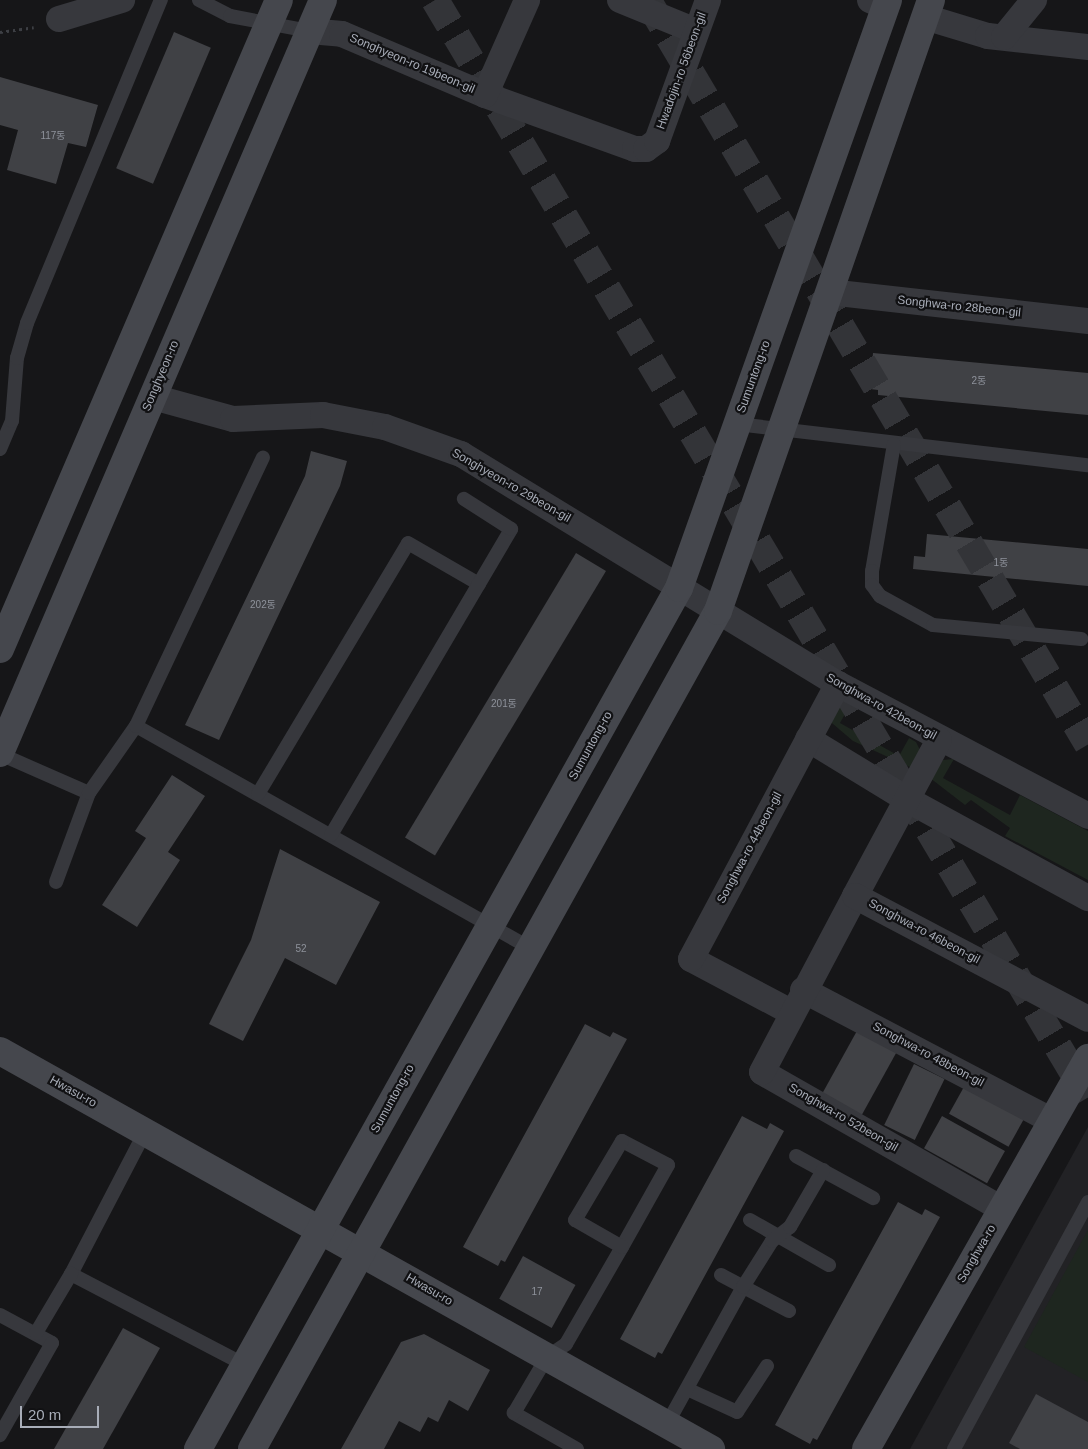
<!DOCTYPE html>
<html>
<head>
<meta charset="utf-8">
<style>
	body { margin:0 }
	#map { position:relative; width:1088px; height:1449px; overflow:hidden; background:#161618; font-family:Arial,"Noto Sans KR",sans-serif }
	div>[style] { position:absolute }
	.built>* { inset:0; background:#222225 }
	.green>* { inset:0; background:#1e261f }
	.building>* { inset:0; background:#404145; transform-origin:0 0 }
	.highway-tunnel>* { height:28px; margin-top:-14px; transform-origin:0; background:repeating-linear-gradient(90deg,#333438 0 28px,transparent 0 42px) }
	.path>* { height:3px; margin-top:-1.5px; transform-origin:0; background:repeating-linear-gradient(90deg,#3d3f44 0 2.5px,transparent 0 6.5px) }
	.lane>* { height:14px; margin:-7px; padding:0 7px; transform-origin:7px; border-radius:7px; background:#37383d }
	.street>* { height:26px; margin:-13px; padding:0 13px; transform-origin:13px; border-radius:13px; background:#37383d }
	.secondary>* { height:28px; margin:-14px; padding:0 14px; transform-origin:14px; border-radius:14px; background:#45474d }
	span { translate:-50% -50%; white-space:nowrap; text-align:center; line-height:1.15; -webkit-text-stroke:4.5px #111113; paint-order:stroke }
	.number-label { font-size:10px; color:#8e929b }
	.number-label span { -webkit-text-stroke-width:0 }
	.street-label { font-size:12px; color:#a8adb8 }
	.scale { position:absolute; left:20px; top:1406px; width:79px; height:22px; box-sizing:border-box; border:2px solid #a8adb8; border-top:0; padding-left:6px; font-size:15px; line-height:18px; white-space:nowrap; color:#a8adb8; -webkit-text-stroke:4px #111113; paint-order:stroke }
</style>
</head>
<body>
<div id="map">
	<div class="built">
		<i style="clip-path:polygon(1088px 1127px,1088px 1449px,910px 1449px)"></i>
	</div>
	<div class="green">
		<i style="clip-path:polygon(841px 704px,850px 705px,840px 723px,899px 756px,909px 738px,916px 742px,920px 750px,912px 768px,853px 741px,826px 718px)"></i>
		<i style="clip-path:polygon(954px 759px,943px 778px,1010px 815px,1020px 795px,1088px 831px,1088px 880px,1005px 836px,1010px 828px,971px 800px,965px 805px,930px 778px,943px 760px)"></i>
		<i style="clip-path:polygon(1088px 1230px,1088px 1382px,1024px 1347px)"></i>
	</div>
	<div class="building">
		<i style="left:174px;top:32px;width:40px;height:148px;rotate:23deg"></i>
		<i style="clip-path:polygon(0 77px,98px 105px,86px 147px,68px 143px,56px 184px,7px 170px,18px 130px,0 125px)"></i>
		<i style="clip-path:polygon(873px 353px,1088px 373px,1088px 415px,878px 395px,878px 390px,870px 389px)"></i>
		<i style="clip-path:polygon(311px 451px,347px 461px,340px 486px,219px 740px,185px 725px,305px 476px)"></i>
		<i style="clip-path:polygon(927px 534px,1088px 549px,1088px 586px,913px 569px,914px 556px,925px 557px)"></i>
		<i style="left:576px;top:553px;width:35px;height:332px;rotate:31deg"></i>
		<i style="clip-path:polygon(172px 775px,205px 796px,168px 852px,180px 860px,137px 927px,102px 905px,146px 838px,135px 831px)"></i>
		<i style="clip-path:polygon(280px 849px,380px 902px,336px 985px,285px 958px,243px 1041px,209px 1024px,251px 940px)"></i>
		<i style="clip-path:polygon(585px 1024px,610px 1037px,613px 1032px,627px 1039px,505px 1262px,501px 1260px,498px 1266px,463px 1247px)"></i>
		<i style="left:858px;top:1029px;width:45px;height:78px;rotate:29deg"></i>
		<i style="left:914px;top:1064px;width:34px;height:68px;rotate:26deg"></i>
		<i style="left:965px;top:1085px;width:68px;height:33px;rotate:29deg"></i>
		<i style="clip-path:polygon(742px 1116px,767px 1129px,770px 1123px,784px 1131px,662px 1354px,658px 1352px,655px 1358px,620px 1339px)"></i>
		<i style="left:942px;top:1116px;width:72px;height:37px;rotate:29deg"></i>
		<i style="clip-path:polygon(898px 1202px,922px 1215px,925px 1209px,940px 1217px,817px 1440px,813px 1438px,810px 1444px,775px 1425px)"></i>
		<i style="left:523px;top:1256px;width:60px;height:49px;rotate:29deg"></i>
		<i style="clip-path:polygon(123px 1328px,160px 1348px,103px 1449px,54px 1449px)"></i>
		<i style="clip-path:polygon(424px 1334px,490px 1370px,468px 1411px,449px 1400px,438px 1422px,428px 1417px,420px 1432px,399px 1421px,384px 1449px,341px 1449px,401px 1342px)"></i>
		<i style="clip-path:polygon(1036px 1394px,1088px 1422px,1088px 1449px,1020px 1449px,1009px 1443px)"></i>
	</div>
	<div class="highway-tunnel">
		<i style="left:435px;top:0;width:1277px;rotate:59.24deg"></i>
		<i style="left:648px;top:1px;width:864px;rotate:59.37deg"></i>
	</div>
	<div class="path">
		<i style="left:0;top:32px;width:34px;rotate:-8deg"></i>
	</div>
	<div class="lane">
		<i style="left:199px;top:0;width:35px;rotate:27deg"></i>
		<i style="left:230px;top:16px;width:80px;rotate:10.8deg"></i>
		<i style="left:737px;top:424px;width:353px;rotate:6.7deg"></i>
		<i style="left:894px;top:444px;width:129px;rotate:99.8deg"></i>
		<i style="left:872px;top:571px;width:14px;rotate:90deg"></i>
		<i style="left:872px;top:585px;width:14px;rotate:54deg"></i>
		<i style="left:880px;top:596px;width:60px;rotate:28.7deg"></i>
		<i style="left:933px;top:625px;width:149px;rotate:5.4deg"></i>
		<i style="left:0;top:449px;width:30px;rotate:-67deg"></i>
		<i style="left:12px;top:421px;width:63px;rotate:-85.5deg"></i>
		<i style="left:17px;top:358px;width:36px;rotate:-74deg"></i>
		<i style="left:27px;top:323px;width:350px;rotate:-67.5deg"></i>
		<i style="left:136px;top:726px;width:452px;rotate:29.4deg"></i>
		<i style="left:0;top:754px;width:97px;rotate:23.7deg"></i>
		<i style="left:258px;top:794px;width:292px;rotate:-59.1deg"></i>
		<i style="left:408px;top:543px;width:82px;rotate:30deg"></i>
		<i style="left:331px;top:835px;width:355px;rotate:-59.5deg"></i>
		<i style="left:511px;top:529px;width:56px;rotate:-147.4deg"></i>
		<i style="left:56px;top:882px;width:95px;rotate:-69.7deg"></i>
		<i style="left:89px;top:793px;width:82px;rotate:-55deg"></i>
		<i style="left:136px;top:726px;width:297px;rotate:-64.7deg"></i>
		<i style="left:145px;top:1132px;width:160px;rotate:117.5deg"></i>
		<i style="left:71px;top:1274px;width:196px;rotate:27.6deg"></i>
		<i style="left:796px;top:1156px;width:88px;rotate:28.6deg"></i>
		<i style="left:750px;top:1220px;width:91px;rotate:29.7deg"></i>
		<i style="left:721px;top:1275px;width:77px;rotate:27.9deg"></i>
		<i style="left:0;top:1315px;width:59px;rotate:28.3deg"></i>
		<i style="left:52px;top:1343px;width:106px;rotate:119.5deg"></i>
		<i style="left:36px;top:1333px;width:69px;rotate:-59.3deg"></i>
		<i style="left:687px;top:1389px;width:55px;rotate:24.7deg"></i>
		<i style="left:737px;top:1412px;width:55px;rotate:-56.9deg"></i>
		<i style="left:667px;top:1424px;width:157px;rotate:-61deg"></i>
		<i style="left:743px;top:1287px;width:54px;rotate:-57.8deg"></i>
		<i style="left:772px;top:1241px;width:23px;rotate:-38deg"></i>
		<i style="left:790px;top:1227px;width:66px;rotate:-59.9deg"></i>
		<i style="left:577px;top:1449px;width:73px;rotate:-150.3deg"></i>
		<i style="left:514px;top:1413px;width:65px;rotate:-59.5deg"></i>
		<i style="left:547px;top:1357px;width:23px;rotate:-34deg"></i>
		<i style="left:566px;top:1344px;width:112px;rotate:-60deg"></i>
		<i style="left:622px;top:1247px;width:94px;rotate:-60.7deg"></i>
		<i style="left:668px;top:1165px;width:52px;rotate:-152.4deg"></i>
		<i style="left:622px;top:1141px;width:92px;rotate:120.7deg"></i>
		<i style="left:575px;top:1220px;width:54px;rotate:29.9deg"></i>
		<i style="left:954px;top:1449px;width:281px;rotate:-61.5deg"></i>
	</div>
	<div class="street">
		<i style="left:620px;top:0;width:82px;rotate:22.2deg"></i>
		<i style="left:870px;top:0;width:17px;rotate:24deg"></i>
		<i style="left:925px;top:17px;width:66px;rotate:16.8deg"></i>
		<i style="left:988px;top:36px;width:101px;rotate:6.3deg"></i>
		<i style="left:59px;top:19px;width:66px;rotate:-16.8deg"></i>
		<i style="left:309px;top:31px;width:33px;rotate:5deg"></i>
		<i style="left:342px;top:34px;width:155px;rotate:23.1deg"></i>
		<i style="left:485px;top:95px;width:159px;rotate:19.8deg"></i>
		<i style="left:635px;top:149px;width:11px"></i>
		<i style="left:646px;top:149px;width:14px;rotate:-36deg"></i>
		<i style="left:657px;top:141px;width:150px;rotate:-70.1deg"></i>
		<i style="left:1004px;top:37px;width:48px;rotate:-51deg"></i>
		<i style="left:485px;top:95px;width:104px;rotate:-66.1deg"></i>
		<i style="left:829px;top:292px;width:261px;rotate:6.4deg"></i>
		<i style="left:153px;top:397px;width:83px;rotate:15.4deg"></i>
		<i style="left:233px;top:419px;width:90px;rotate:-2.5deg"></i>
		<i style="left:323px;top:415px;width:63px;rotate:11deg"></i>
		<i style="left:385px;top:427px;width:81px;rotate:19.6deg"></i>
		<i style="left:461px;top:454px;width:442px;rotate:31.4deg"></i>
		<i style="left:838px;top:684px;width:283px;rotate:27.8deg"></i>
		<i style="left:808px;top:739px;width:117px;rotate:31.4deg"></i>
		<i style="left:908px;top:800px;width:205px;rotate:28.6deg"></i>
		<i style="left:855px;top:896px;width:177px;rotate:-61.7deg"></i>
		<i style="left:803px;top:990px;width:281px;rotate:27.7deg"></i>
		<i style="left:791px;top:1012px;width:113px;rotate:-152.1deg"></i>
		<i style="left:691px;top:959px;width:312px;rotate:-61.9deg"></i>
		<i style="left:1002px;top:1209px;width:276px;rotate:-150.3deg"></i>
		<i style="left:762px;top:1072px;width:199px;rotate:-62.1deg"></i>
		<i style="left:855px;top:896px;width:263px;rotate:27.8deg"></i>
	</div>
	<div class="secondary">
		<i style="left:0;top:649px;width:706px;rotate:-66.74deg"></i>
		<i style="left:0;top:753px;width:819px;rotate:-66.78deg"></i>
		<i style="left:0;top:1051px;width:815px;rotate:29.24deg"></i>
		<i style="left:198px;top:1449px;width:986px;rotate:-60.81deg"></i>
		<i style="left:679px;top:588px;width:624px;rotate:-70.43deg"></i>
		<i style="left:252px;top:1449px;width:959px;rotate:-60.92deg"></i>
		<i style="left:718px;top:611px;width:647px;rotate:-70.78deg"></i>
		<i style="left:866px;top:1449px;width:450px;rotate:-60.4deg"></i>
	</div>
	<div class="number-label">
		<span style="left:53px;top:136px">117동</span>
		<span style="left:979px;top:381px">2동</span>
		<span style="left:1001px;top:563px">1동</span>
		<span style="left:263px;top:605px">202동</span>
		<span style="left:504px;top:704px">201동</span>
		<span style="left:301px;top:949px">52</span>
		<span style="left:537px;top:1292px">17</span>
	</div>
	<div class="street-label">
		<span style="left:412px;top:64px;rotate:23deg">Songhyeon-ro 19beon-gil</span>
		<span style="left:682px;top:71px;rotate:-70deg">Hwadojin-ro 56beon-gil</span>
		<span style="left:959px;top:307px;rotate:6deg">Songhwa-ro 28beon-gil</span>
		<span style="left:161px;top:376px;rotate:-67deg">Songhyeon-ro</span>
		<span style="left:754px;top:377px;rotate:-70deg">Sumuntong-ro</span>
		<span style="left:511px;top:486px;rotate:30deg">Songhyeon-ro 29beon-gil</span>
		<span style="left:881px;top:707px;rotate:29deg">Songhwa-ro 42beon-gil</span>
		<span style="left:591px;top:746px;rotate:-61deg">Sumuntong-ro</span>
		<span style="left:750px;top:848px;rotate:-62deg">Songhwa-ro 44beon-gil</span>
		<span style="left:924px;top:932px;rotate:28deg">Songhwa-ro 46beon-gil</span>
		<span style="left:928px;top:1055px;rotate:28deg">Songhwa-ro 48beon-gil</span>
		<span style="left:73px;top:1092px;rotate:29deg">Hwasu-ro</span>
		<span style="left:393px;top:1099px;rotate:-61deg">Sumuntong-ro</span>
		<span style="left:843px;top:1118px;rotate:30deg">Songhwa-ro 52beon-gil</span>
		<span style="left:977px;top:1254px;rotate:-60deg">Songhwa-ro</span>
		<span style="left:429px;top:1290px;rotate:30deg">Hwasu-ro</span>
	</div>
	<div class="scale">20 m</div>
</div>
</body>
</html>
